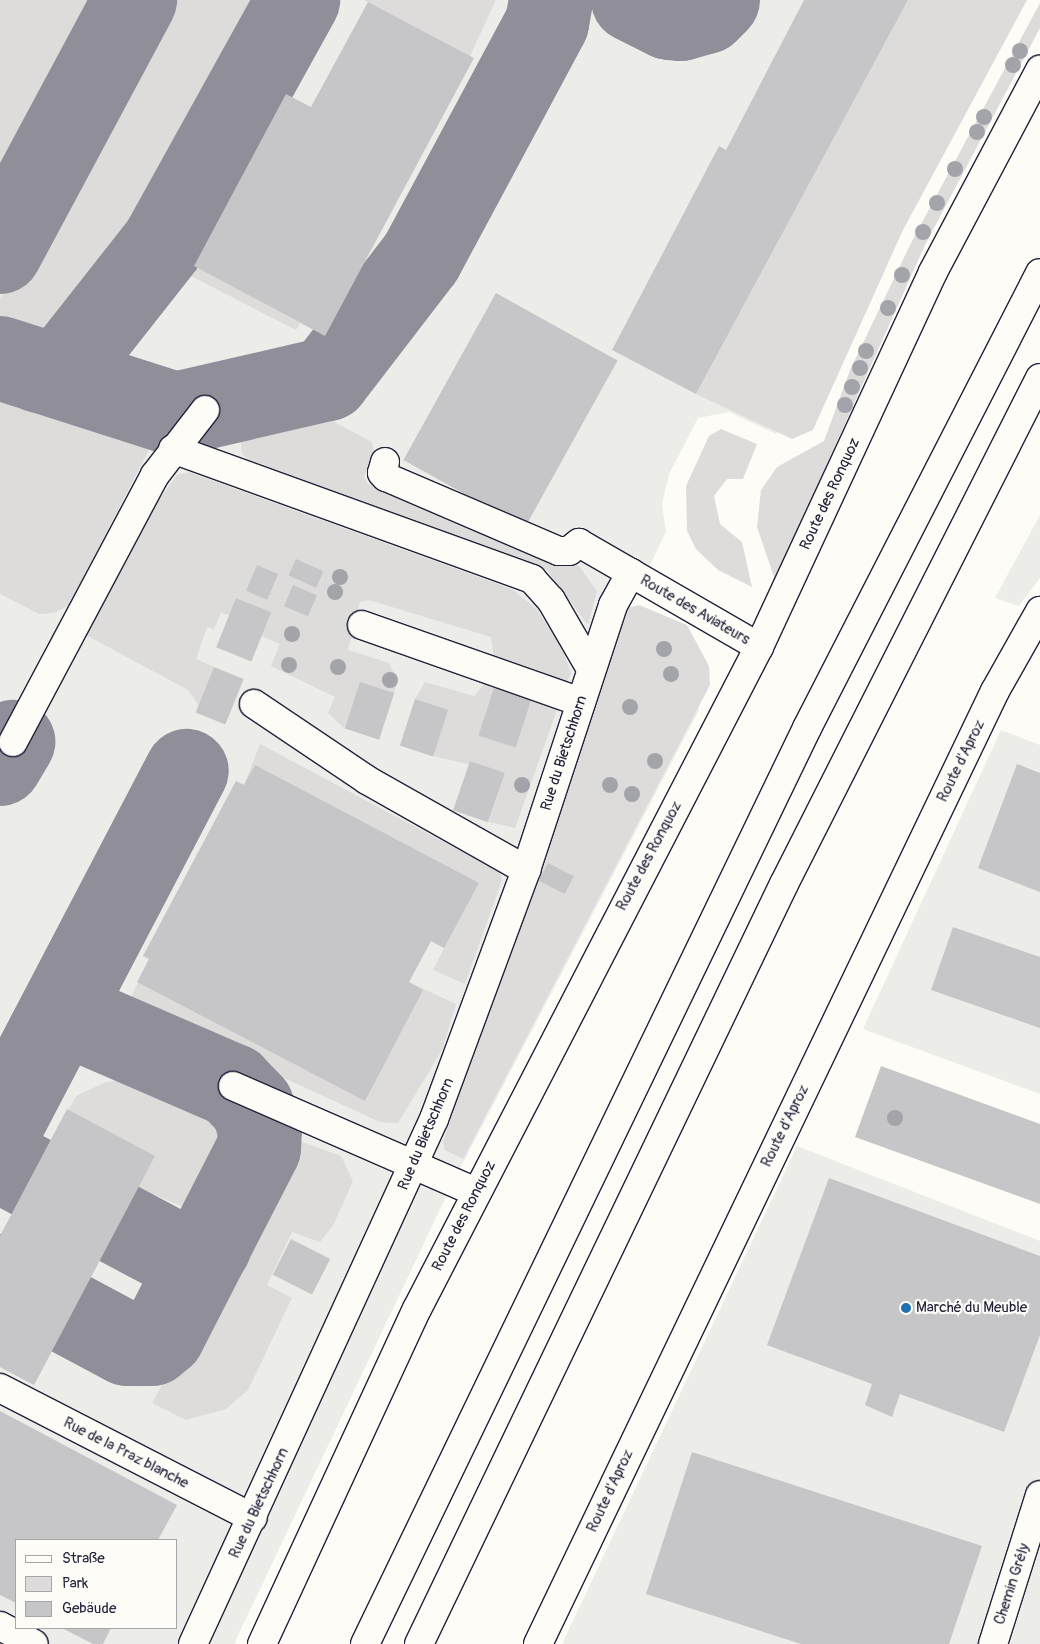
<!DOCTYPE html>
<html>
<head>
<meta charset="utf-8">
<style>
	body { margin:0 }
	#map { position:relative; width:1040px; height:1644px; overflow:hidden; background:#fdfcf7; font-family:Pangolin,sans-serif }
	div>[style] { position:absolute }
	.built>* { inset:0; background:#ecece9 }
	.green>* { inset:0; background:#dddcdb }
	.taxiway>* { height:84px; margin:-42px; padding:0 42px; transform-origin:42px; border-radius:42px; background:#908f99 }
	.building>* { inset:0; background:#c6c6c8; transform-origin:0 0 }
	.roads { filter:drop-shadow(1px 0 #22223b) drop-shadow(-1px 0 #22223b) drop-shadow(0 1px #22223b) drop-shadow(0 -1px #22223b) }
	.minor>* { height:28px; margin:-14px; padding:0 14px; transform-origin:14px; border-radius:14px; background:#fdfcf7 }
	.highway>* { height:28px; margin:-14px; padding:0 14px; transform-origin:14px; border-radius:14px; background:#fdfcf7 }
	.trees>* { width:16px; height:16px; margin:-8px; border-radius:50%; background:#a3a3aa }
	.dots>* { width:14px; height:14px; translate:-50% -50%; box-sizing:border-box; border:2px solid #fdfcf7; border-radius:50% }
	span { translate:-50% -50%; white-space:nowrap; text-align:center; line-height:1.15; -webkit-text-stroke:4.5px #fdfcf7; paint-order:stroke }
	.street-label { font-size:15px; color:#22223b }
	.poi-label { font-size:15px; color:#22223b }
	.left { translate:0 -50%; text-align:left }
	.legend { position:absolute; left:15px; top:1539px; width:162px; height:90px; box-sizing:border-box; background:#fdfcf7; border:1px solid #a5a5ac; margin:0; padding:6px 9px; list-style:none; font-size:15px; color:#22223b }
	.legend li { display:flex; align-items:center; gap:10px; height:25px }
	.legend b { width:25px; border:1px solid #a5a5ac }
</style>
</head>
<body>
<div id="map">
	<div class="built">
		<i style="clip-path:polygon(evenodd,0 0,1006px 0,776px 434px,729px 412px,698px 418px,669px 474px,662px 504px,666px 532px,630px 606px,658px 618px,699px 710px,453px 1182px,234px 1644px,0 1644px,0 0,16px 1540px,176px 1540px,176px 1628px,16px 1628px,16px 1540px)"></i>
		<i style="clip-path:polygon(1040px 515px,1040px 578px,1019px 606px,995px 598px)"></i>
		<i style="clip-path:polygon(1001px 730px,1040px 745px,1040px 1094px,863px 1029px)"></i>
		<i style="clip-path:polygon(797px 1146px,1040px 1241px,1040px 1644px,562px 1644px)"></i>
	</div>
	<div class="green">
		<i style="clip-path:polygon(0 0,109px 0,0 204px)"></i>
		<i style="clip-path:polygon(161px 0,274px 0,139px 254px,69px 345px,47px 359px,0 342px,0 299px)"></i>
		<i style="clip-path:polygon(364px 0,496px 0,470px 56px)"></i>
		<i style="clip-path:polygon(908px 0,1027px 0,903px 230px,813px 430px,792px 439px,696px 394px)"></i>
		<i style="clip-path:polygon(1040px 3px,1040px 28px,925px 245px,775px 580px,757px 527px,761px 490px,777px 467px,824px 441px,850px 370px,912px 241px)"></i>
		<i style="clip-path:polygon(194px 266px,300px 323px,296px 330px,191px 276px)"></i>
		<i style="clip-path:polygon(0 372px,169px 430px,154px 440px,69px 605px,54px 613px,39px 614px,0 594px)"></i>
		<i style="clip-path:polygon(289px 410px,319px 414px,372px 442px,375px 457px,364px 476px,368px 484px,579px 566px,597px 591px,588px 625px,547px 570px,250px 461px,242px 454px,241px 442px,252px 421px)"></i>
		<i style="clip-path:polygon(721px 429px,757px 444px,743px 479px,727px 479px,714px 496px,720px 524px,742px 542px,752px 587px,718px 570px,696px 549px,687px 531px,686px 486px,709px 436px)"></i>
		<i style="clip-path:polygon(189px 472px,512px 589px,537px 610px,561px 645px,571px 673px,567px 682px,560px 684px,494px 660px,491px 637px,369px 600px,360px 602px,348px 650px,389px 663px,398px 681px,394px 693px,344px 728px,328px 713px,335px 697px,271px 666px,280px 644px,261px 636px,270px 612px,237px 598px,229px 615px,221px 613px,214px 629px,207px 627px,196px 659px,214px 667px,199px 706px,188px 690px,86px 635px,158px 501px,177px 475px)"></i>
		<i style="clip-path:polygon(639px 605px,687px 625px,709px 666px,710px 685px,463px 1159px,445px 1150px,443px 1142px,623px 609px)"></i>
		<i style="clip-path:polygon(487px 681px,558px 707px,515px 828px,489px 822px,505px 773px,433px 756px,448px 710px,415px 699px,425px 682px,474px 696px)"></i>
		<i style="clip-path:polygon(260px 744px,500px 872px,502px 880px,465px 984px,433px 970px,444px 948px,431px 941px,409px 982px,456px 1004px,442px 1050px,398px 1123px,380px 1122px,127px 1006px,149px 959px,143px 956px,236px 781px,244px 785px)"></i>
		<i style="clip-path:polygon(133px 1079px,157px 1084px,212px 1114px,226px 1134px,225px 1165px,206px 1198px,186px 1208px,138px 1188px,34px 1385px,0 1367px,0 1236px,76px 1096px,106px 1082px)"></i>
		<i style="clip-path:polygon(299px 1141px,341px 1156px,353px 1181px,334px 1224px,320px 1242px,292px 1232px,267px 1285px,292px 1298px,248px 1390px,226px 1409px,186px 1420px,152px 1403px,291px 1145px)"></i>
	</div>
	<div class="taxiway">
		<i style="left:633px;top:0;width:40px;rotate:26.6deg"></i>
		<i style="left:669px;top:18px;width:12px;rotate:5deg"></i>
		<i style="left:681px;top:19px;width:26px;rotate:-16deg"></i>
		<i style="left:706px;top:12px;width:17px;rotate:-45deg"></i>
		<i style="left:0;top:252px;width:286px;rotate:-61.8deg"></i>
		<i style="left:0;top:358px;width:185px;rotate:17.7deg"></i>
		<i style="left:176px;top:414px;width:156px;rotate:-13deg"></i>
		<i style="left:328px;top:379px;width:153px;rotate:-52.5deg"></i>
		<i style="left:421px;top:258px;width:267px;rotate:-61.8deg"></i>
		<i style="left:547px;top:23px;width:23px;rotate:-80deg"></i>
		<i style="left:40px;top:371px;width:27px;rotate:-10deg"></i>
		<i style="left:67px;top:366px;width:155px;rotate:-51.8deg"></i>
		<i style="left:163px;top:244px;width:279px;rotate:-61deg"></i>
		<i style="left:0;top:764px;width:26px;rotate:-59deg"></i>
		<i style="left:0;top:1128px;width:403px;rotate:-62.4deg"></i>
		<i style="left:16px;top:1169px;width:181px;rotate:28deg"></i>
		<i style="left:176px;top:1254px;width:11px;rotate:15deg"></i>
		<i style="left:187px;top:1257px;width:25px;rotate:-26deg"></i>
		<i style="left:0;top:1276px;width:144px;rotate:28.2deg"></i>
		<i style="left:127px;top:1344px;width:25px"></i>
		<i style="left:152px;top:1344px;width:14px;rotate:-39deg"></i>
		<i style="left:163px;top:1335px;width:210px;rotate:-62.8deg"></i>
		<i style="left:259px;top:1148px;width:19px;rotate:-87deg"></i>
		<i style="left:260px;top:1129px;width:24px;rotate:-109deg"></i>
		<i style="left:252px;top:1106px;width:28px;rotate:-134deg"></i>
		<i style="left:233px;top:1086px;width:163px;rotate:-156.6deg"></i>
		<i style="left:83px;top:1021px;width:15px;rotate:180deg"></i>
		<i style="left:68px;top:1021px;width:22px;rotate:146deg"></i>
	</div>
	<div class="building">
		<i style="clip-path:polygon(804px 0,908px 0,696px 394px,612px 350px,719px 146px,726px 150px)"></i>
		<i style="clip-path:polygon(368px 2px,474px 58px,325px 336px,194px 266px,286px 94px,311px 107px)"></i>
		<i style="left:496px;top:293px;width:139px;height:191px;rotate:29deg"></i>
		<i style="left:296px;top:559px;width:30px;height:18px;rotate:24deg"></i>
		<i style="left:257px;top:565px;width:23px;height:28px;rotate:23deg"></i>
		<i style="left:293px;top:585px;width:26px;height:23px;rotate:23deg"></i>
		<i style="left:236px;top:598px;width:38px;height:53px;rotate:22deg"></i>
		<i style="left:214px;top:667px;width:32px;height:49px;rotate:22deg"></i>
		<i style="left:360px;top:682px;width:36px;height:49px;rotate:18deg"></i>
		<i style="left:494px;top:688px;width:39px;height:50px;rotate:18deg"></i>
		<i style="left:415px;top:699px;width:35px;height:49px;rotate:18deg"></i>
		<i style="left:470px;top:761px;width:37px;height:52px;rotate:19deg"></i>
		<i style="clip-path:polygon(1017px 764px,1040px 773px,1040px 892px,978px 868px)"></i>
		<i style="clip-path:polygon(255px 765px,479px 883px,444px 948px,431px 941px,409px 982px,423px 990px,365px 1101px,137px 982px,149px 959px,143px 956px,236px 781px,244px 785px)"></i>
		<i style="left:548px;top:863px;width:29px;height:20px;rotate:27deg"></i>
		<i style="clip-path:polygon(953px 927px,1040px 957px,1040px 1028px,931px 990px)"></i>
		<i style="clip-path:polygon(881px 1066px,1040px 1124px,1040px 1204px,855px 1137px)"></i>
		<i style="clip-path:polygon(67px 1109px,155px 1156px,34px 1385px,0 1367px,0 1236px)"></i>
		<i style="clip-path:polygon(829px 1178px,1040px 1256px,1040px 1335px,1004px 1432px,900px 1394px,892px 1417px,865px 1405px,872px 1384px,767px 1345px)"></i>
		<i style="left:291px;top:1239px;width:44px;height:40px;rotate:27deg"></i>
		<i style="clip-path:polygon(0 1411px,177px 1505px,158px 1540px,16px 1540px,16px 1603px,0 1595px)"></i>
		<i style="clip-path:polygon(692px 1452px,982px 1546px,949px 1644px,801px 1644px,646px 1594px)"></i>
		<i style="clip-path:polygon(62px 1628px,111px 1628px,103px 1644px,93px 1644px)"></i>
	</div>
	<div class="roads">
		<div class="minor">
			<i style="left:173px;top:449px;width:382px;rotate:19.9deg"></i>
			<i style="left:532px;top:579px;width:28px;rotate:48deg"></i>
			<i style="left:551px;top:600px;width:80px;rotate:59.9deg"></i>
			<i style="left:385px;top:462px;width:11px;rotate:105deg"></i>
			<i style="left:382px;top:473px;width:6px;rotate:45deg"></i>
			<i style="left:386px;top:477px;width:188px;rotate:23.2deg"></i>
			<i style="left:559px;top:551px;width:10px"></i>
			<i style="left:569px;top:551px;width:13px;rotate:-39deg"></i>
			<i style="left:579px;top:543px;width:208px;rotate:30deg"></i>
			<i style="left:362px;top:625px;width:232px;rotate:19.4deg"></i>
			<i style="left:254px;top:704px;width:136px;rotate:33.9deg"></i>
			<i style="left:367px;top:780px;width:183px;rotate:29.5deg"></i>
			<i style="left:13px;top:742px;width:302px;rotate:-62deg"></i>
			<i style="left:155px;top:475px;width:82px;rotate:-52.4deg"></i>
			<i style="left:233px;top:1086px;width:265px;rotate:23.6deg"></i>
			<i style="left:0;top:1388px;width:284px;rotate:27.2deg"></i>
			<i style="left:0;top:1626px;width:38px;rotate:28deg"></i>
			<i style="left:193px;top:1644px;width:578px;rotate:-65.34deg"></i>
			<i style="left:434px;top:1119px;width:265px;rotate:-69.7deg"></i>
			<i style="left:526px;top:870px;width:279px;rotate:-71.8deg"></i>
			<i style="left:613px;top:605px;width:37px;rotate:-61deg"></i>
			<i style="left:262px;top:1644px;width:369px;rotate:-65.2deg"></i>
			<i style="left:417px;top:1309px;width:745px;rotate:-62.68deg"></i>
			<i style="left:759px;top:647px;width:413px;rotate:-65.1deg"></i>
			<i style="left:933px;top:272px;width:229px;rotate:-62.1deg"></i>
			<i style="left:538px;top:1644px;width:1057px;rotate:-64.38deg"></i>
			<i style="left:995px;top:691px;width:92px;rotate:-60.6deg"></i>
			<i style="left:993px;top:1644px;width:156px;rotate:-72.5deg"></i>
		</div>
		<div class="highway">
			<i style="left:365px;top:1644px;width:1017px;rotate:-64.24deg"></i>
			<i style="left:807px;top:728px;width:511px;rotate:-62.88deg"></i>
			<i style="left:419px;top:1644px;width:843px;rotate:-64.35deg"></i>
			<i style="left:784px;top:884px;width:567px;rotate:-63.16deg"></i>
		</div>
	</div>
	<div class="trees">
		<i style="left:1020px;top:51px"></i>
		<i style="left:1013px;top:65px"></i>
		<i style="left:984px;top:117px"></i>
		<i style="left:977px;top:132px"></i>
		<i style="left:955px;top:169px"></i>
		<i style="left:937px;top:203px"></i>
		<i style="left:923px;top:232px"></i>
		<i style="left:902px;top:275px"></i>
		<i style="left:888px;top:308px"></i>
		<i style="left:866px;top:351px"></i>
		<i style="left:860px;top:368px"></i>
		<i style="left:852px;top:387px"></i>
		<i style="left:845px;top:405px"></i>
		<i style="left:340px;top:577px"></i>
		<i style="left:335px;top:592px"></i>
		<i style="left:292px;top:634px"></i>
		<i style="left:664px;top:649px"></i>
		<i style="left:289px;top:665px"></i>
		<i style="left:338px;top:667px"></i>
		<i style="left:671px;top:674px"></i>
		<i style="left:390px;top:680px"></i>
		<i style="left:630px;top:707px"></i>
		<i style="left:655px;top:761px"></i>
		<i style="left:522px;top:785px"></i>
		<i style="left:610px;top:785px"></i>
		<i style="left:632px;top:794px"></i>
		<i style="left:895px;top:1118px"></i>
	</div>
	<div class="dots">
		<i style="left:906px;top:1308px;background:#1f6fb2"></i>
	</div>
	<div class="street-label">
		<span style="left:830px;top:494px;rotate:-65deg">Route des Ronquoz</span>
		<span style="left:695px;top:610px;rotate:30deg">Route des Aviateurs</span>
		<span style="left:564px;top:753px;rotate:-72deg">Rue du Bietschhorn</span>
		<span style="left:961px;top:761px;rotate:-64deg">Route d'Aproz</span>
		<span style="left:649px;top:856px;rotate:-62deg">Route des Ronquoz</span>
		<span style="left:785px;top:1126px;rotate:-64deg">Route d'Aproz</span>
		<span style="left:426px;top:1134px;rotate:-67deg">Rue du Bietschhorn</span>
		<span style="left:464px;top:1216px;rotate:-63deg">Route des Ronquoz</span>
		<span style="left:126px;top:1453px;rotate:27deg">Rue de la Praz blanche</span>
		<span style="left:610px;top:1491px;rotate:-65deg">Route d'Aproz</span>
		<span style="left:259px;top:1503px;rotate:-65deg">Rue du Bietschhorn</span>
		<span style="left:1012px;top:1584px;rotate:-72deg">Chemin Grély</span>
	</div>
	<div class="poi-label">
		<span class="left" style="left:916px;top:1308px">Marché du Meuble</span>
	</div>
	<ul class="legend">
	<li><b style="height:6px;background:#fdfcf7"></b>Straße</li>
	<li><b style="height:14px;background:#dddcdb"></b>Park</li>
	<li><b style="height:14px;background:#c6c6c8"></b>Gebäude</li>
	</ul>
</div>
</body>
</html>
